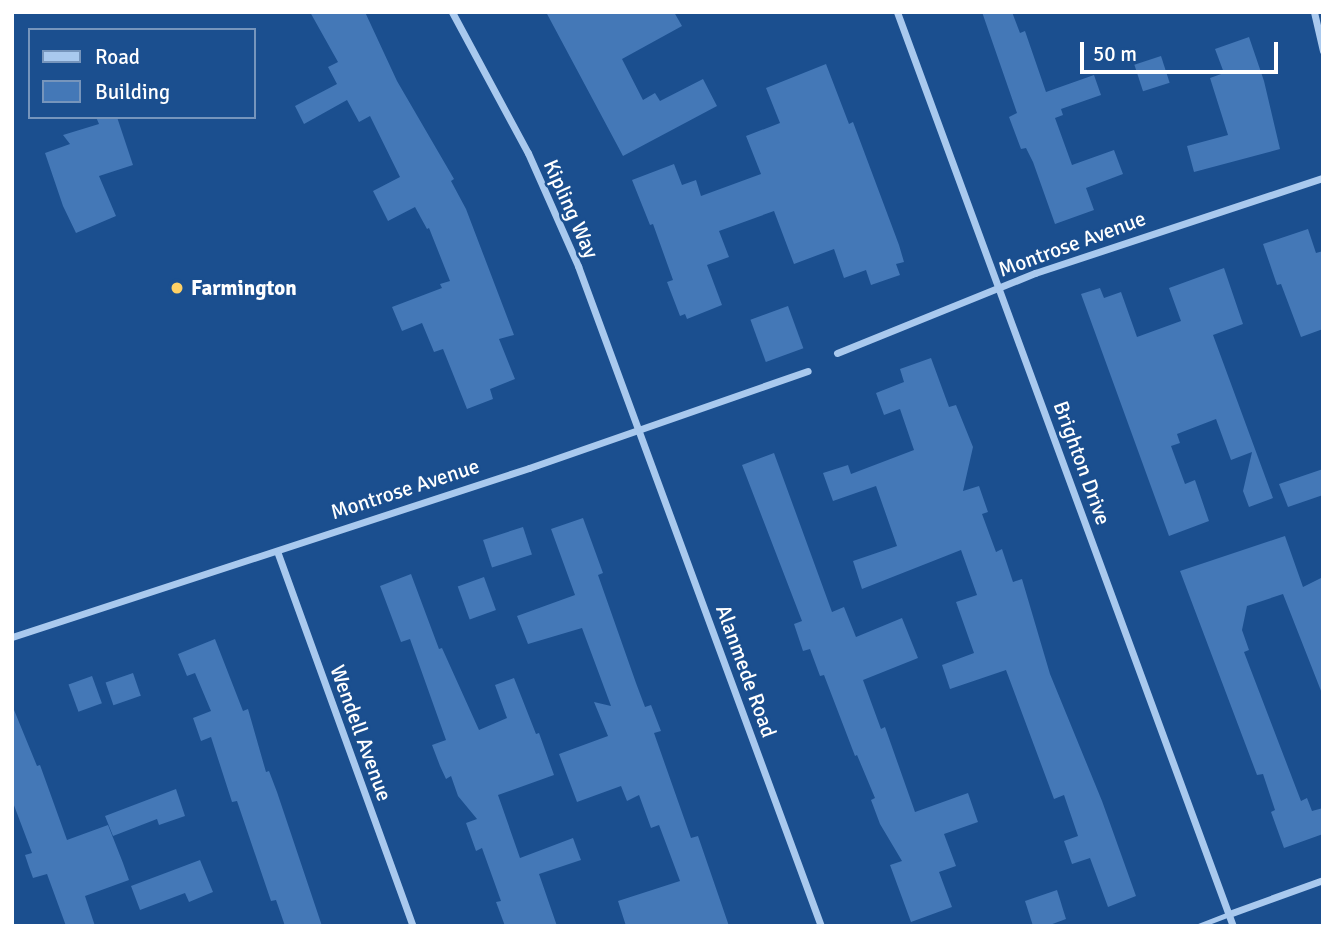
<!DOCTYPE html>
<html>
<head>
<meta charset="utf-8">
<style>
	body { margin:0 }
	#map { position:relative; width:1335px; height:938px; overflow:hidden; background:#1b4f8f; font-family:Signika,sans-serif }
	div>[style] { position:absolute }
	.building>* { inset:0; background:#4478b7; transform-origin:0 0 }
	.service>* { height:5px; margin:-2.5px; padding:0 2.5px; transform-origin:2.5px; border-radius:2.5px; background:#a9c9ee }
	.minor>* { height:7px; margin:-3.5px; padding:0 3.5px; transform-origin:3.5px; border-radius:3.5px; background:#a9c9ee }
	.dots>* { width:19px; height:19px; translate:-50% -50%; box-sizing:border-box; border:4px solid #1b4f8f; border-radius:50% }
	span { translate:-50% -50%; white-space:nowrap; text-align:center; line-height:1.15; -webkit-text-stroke:5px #1b4f8f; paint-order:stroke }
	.street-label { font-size:21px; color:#fff }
	.poi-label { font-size:21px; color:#fff; font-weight:700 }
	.left { translate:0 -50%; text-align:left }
	.frame { position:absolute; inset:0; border:14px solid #fff; pointer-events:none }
	.legend { position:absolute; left:28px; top:28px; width:228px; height:91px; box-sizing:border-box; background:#1b4f8f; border:2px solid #7695bc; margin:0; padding:9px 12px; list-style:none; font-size:21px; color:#fff }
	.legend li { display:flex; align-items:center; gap:14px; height:35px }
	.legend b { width:35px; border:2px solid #7695bc }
	.scale { position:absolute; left:1080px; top:42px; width:198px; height:32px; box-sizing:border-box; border:4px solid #fff; border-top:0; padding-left:9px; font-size:21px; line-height:24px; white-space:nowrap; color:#fff; -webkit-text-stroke:5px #1b4f8f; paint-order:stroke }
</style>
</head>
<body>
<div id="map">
	<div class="building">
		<i style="clip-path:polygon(310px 12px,365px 12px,397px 81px,454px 179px,451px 181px,466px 209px,514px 335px,499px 339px,515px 379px,490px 389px,493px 399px,467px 409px,443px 349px,434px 352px,422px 323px,402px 331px,392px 307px,442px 288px,440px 284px,450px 281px,429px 228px,427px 229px,415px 207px,388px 221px,373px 191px,400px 177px,370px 116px,359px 122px,347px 100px,304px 124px,295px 106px,337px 84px,328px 67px,338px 62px)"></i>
		<i style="clip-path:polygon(546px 12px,674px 12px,682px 26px,622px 59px,643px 100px,655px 93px,660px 101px,703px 79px,717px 106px,623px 156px)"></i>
		<i style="clip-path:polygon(982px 12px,1012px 12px,1020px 33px,1025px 31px,1046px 92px,1094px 75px,1101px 95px,1061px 109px,1063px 115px,1055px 118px,1072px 165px,1114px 150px,1123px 174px,1086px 188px,1094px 210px,1055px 224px,1033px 162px,1026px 148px,1021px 149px,1009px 117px,1017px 113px)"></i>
		<i style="clip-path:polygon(1249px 37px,1264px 81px,1280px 149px,1194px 172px,1187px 146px,1228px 135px,1210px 78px,1224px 73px,1215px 49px)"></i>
		<i style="left:1161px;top:56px;width:28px;height:28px;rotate:72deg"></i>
		<i style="clip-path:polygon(826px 64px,849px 124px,853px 122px,899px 245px,904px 262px,896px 264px,900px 275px,871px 285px,866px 270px,844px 278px,834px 249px,794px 264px,774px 211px,719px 231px,729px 257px,707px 265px,722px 305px,687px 319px,685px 314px,680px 316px,667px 282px,673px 280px,653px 224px,650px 225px,632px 180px,674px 164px,682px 185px,696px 180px,701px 196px,761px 174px,746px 136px,780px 123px,766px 88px)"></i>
		<i style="clip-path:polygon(96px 117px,117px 117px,133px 165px,99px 176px,116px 216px,76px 233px,63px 206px,45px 153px,70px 144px,63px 135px,99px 124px)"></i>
		<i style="clip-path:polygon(1308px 229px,1316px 253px,1323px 251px,1323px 329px,1301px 337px,1281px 284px,1277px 285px,1263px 244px)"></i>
		<i style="clip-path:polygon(1224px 268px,1243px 324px,1213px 335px,1273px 498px,1249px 507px,1243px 491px,1252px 452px,1231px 460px,1216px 419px,1177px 434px,1180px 443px,1171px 446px,1185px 484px,1195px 480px,1209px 521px,1169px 536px,1081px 294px,1100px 288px,1104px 298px,1121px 292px,1137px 337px,1181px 321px,1169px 288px)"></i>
		<i style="left:788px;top:306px;width:45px;height:40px;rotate:70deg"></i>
		<i style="clip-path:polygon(931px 358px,949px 407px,956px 405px,973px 447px,963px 491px,979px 486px,988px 512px,982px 514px,996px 552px,1002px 549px,1013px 582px,1022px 579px,1050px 674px,1102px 801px,1136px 896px,1108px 907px,1090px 858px,1072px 864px,1064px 841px,1078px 836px,1064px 795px,1054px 799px,1006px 670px,950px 689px,942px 665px,974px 653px,956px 602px,977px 595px,961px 550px,862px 589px,853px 561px,897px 546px,876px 486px,833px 501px,823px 473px,848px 465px,851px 474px,914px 450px,900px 409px,884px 415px,876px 393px,904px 382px,900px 369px)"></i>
		<i style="clip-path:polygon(774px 453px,832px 612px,844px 607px,856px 637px,902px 618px,918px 658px,863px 680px,881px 729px,885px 727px,915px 812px,968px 793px,978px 822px,944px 834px,956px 866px,939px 872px,952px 907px,911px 922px,890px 865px,902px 861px,880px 824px,871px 800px,875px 798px,857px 755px,855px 756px,824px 675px,820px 676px,810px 649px,803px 651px,794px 624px,802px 621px,742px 465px)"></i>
		<i style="clip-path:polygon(1323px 469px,1323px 495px,1288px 507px,1279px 484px)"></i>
		<i style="clip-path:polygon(583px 518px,603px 573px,598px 575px,636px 683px,645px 707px,651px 705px,661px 731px,654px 733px,691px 838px,698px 836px,729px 926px,626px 926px,618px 901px,680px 881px,659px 825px,651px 828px,639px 795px,627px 801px,621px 786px,577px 802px,559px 754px,608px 736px,594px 702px,611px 706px,582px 628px,528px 644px,517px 616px,575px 595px,551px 529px)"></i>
		<i style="left:523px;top:527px;width:29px;height:42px;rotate:72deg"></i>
		<i style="clip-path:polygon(1285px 536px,1303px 587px,1323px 577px,1323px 696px,1283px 594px,1247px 606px,1242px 630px,1249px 650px,1244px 652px,1301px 801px,1307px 798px,1312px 811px,1323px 808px,1323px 834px,1284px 848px,1271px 812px,1275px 810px,1263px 774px,1257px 775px,1180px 571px)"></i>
		<i style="clip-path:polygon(411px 574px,439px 649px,442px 648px,479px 730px,507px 718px,495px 685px,514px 678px,536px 734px,539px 733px,554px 775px,498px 795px,520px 858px,573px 838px,581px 860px,539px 874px,557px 926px,505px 926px,496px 902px,501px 901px,482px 848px,476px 851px,466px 823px,477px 819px,458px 796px,451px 776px,446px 779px,440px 766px,432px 745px,446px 740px,410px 639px,401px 642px,380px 586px)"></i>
		<i style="left:484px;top:577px;width:35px;height:28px;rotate:70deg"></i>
		<i style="clip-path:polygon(215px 639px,243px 711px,248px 709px,266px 772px,269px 771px,277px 792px,322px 926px,285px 926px,276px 900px,271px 901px,237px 801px,232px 802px,211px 737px,201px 741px,193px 718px,211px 711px,195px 673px,187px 676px,178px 654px)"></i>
		<i style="left:133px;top:673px;width:24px;height:29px;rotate:71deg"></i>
		<i style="left:92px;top:676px;width:29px;height:25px;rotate:70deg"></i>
		<i style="clip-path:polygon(12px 705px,37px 766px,40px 765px,67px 840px,108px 825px,123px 863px,129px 880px,85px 896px,95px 926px,66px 926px,47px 874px,33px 878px,29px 867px,25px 855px,32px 853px,12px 800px)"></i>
		<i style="clip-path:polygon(176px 789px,185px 816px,159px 825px,157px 819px,113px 836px,105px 816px)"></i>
		<i style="clip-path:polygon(200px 860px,213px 892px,189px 902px,185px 893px,140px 910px,131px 886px)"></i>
		<i style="clip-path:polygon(1057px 890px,1066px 919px,1047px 926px,1033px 926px,1025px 901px)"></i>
	</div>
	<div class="service">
		<i style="left:1198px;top:926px;width:33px;rotate:-21deg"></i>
	</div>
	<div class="minor">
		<i style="left:452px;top:12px;width:160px;rotate:61.7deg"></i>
		<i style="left:528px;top:153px;width:124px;rotate:66.1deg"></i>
		<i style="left:578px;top:266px;width:703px;rotate:69.79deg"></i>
		<i style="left:897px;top:12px;width:974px;rotate:69.82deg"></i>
		<i style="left:1314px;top:12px;width:40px;rotate:77deg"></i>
		<i style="left:837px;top:353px;width:214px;rotate:-22deg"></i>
		<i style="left:1035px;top:273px;width:303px;rotate:-18.3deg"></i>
		<i style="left:277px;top:551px;width:399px;rotate:70.1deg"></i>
		<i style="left:12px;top:637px;width:544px;rotate:-18.1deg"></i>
		<i style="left:529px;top:468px;width:295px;rotate:-19.2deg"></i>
		<i style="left:1229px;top:914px;width:100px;rotate:-19.9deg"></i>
	</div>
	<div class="dots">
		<i style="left:177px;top:288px;background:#ffd166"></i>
	</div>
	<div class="street-label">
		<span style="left:571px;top:209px;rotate:66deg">Kipling Way</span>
		<span style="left:1072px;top:244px;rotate:-20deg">Montrose Avenue</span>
		<span style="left:1082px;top:463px;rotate:70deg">Brighton Drive</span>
		<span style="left:405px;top:489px;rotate:-18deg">Montrose Avenue</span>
		<span style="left:746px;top:671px;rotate:70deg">Alanmede Road</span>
		<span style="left:361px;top:733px;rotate:70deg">Wendell Avenue</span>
	</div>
	<div class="poi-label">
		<span class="left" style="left:191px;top:288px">Farmington</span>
	</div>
	<div class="frame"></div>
	<ul class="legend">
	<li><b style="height:9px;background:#a9c9ee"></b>Road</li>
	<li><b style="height:19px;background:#4478b7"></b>Building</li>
	</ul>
	<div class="scale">50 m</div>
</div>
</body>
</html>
